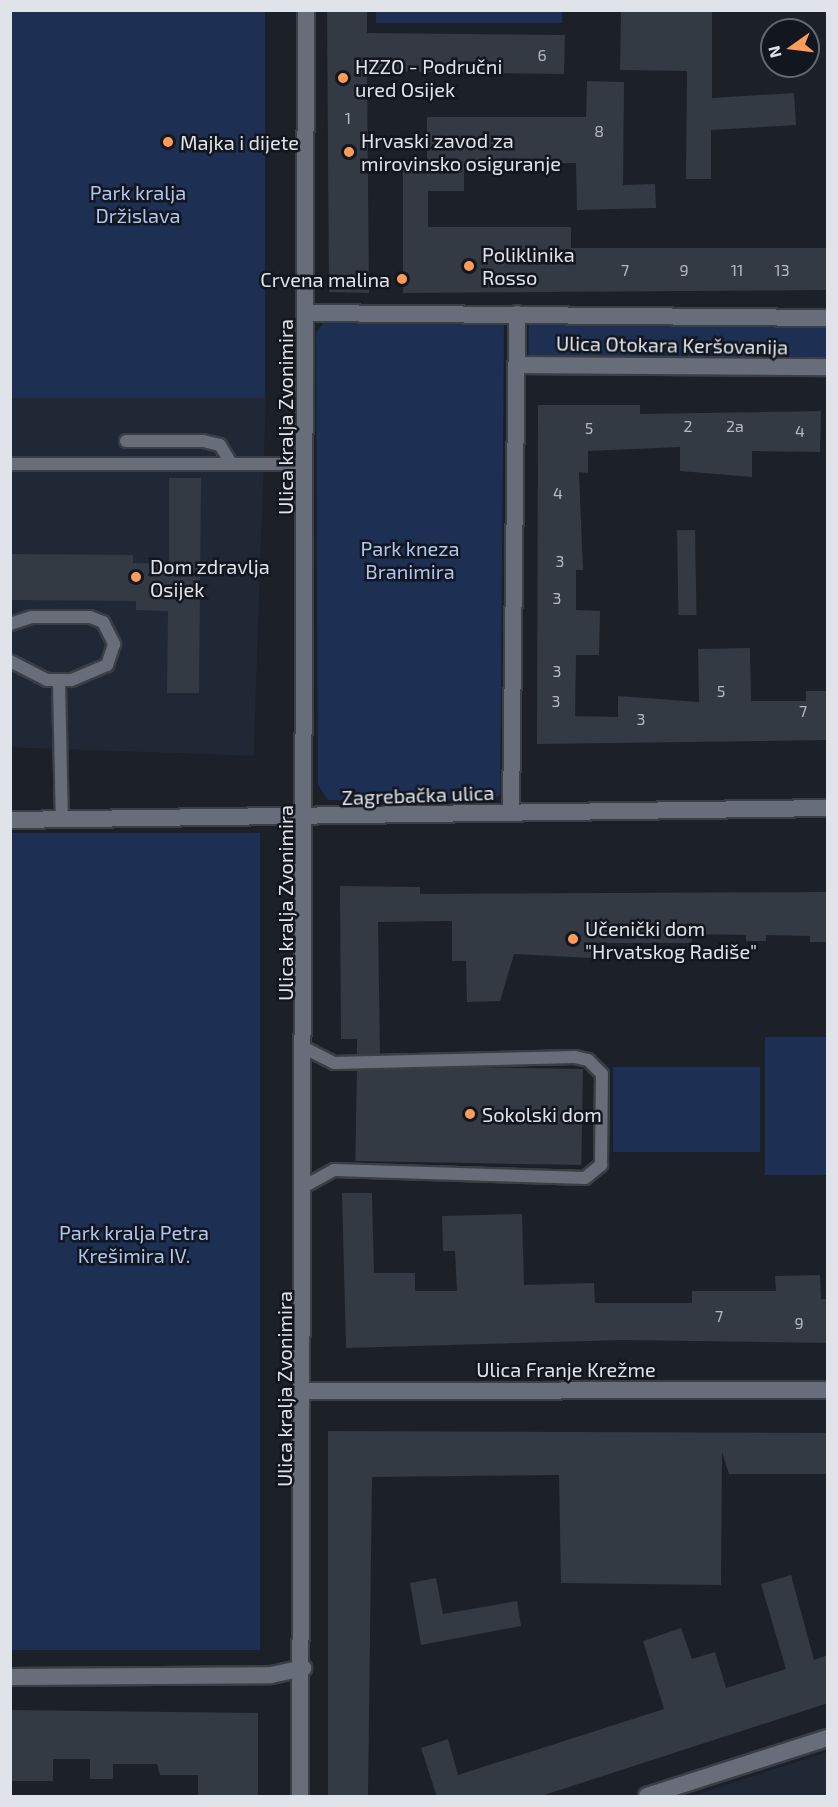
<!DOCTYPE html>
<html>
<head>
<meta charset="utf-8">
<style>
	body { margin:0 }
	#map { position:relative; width:838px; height:1807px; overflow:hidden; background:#1b2029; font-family:"Exo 2",sans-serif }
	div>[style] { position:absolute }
	.built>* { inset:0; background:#202836; transform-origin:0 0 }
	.green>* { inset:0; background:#1d2f53; transform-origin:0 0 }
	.building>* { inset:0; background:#343a44; transform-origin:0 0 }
	.roads { filter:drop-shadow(2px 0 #3a3e45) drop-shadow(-2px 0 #3a3e45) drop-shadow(0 2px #3a3e45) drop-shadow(0 -2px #3a3e45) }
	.service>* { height:12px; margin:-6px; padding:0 6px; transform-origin:6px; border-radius:6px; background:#686e79 }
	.minor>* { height:16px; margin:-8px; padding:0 8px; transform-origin:8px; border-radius:8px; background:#686e79 }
	.dots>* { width:16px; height:16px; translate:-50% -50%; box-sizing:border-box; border:3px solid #12161f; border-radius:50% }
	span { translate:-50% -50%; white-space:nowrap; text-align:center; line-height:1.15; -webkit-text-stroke:5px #12161f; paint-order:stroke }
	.number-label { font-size:16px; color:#b5bac0 }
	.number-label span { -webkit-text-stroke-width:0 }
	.poi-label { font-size:20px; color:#e0e4ea }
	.left { translate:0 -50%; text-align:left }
	.right { translate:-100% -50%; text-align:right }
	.park-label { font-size:20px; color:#afc6f1 }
	.street-label { font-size:20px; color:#e0e4ea }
	.frame { position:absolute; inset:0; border:12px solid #e0e4ea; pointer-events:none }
	.north { position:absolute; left:760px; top:18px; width:60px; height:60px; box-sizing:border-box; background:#12161f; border:2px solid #646870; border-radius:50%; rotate:256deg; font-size:16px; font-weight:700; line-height:24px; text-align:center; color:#e0e4ea }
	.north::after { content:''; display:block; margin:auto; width:21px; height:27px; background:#fe9b58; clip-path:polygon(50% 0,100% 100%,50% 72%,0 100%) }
</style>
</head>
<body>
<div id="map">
	<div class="built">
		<i style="left:266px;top:397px;width:359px;height:256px;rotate:92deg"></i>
		<i style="clip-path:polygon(827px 1752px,827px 1796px,692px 1796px)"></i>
	</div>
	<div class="green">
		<i style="left:10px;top:11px;width:255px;height:387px"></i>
		<i style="left:376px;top:11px;width:186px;height:12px"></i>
		<i style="left:529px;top:319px;width:298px;height:36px;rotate:1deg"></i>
		<i style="clip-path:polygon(504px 321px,500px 795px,493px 799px,328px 800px,318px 785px,316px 333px,323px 323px)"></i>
		<i style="left:260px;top:833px;width:817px;height:249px;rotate:90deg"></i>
		<i style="left:827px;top:1037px;width:138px;height:62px;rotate:90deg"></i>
		<i style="left:613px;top:1067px;width:147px;height:85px"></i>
	</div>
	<div class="building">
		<i style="clip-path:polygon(327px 10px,367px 10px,367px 33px,565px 35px,564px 74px,367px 71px,369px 293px,329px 292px)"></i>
		<i style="clip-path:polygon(621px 10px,712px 10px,712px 98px,794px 93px,796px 125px,711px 130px,711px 179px,686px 179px,687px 71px,620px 70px)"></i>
		<i style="clip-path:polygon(587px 81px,624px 82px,623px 185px,655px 184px,656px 208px,577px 210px,576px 163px,464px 163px,464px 191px,428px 191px,428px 227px,571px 227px,571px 248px,828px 248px,828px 290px,403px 293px,403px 164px,427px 164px,427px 117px,586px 117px)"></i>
		<i style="clip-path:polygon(538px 405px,640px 405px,640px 414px,821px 411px,820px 452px,752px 451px,752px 477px,680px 471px,680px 447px,588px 451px,588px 473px,579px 472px,583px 570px,576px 570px,576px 610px,600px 611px,599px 655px,576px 655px,575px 716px,618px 717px,618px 696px,699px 702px,698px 649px,750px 648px,751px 701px,806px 701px,806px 691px,828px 691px,828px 740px,537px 744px)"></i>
		<i style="clip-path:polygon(169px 478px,201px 478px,199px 693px,167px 693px,168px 611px,136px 610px,136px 601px,10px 600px,10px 554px,133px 555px,133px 563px,169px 564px)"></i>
		<i style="left:695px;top:530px;width:85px;height:18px;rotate:89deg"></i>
		<i style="clip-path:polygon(340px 886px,420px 887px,420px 894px,827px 892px,828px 942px,810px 942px,810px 936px,766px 935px,766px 941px,746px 941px,746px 935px,692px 934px,692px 943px,592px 943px,592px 958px,514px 954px,500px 1001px,467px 1002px,466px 961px,452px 961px,452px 921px,378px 922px,380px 1054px,357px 1054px,357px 1039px,341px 1039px)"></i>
		<i style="left:583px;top:1069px;width:96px;height:226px;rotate:91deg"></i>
		<i style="clip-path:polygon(342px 1193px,372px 1193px,374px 1273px,415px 1273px,415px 1291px,457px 1291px,455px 1251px,443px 1251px,442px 1216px,522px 1214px,524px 1285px,594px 1283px,595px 1303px,692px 1303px,692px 1291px,776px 1291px,775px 1276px,820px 1275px,821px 1299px,828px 1299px,828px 1343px,624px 1340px,346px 1348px)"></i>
		<i style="clip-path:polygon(328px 1431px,828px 1433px,828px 1474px,729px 1474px,722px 1452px,721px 1585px,561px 1583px,559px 1475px,372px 1477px,368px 1797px,328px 1797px)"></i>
		<i style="clip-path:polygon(791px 1575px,814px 1660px,828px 1655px,828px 1703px,538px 1797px,437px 1797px,421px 1748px,448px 1739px,458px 1775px,664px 1709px,643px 1641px,681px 1628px,692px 1659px,715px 1652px,726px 1688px,786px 1669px,761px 1584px)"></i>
		<i style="clip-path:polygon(436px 1578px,443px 1614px,517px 1601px,521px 1626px,421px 1645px,410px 1583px)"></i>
		<i style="clip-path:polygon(10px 1710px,258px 1713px,258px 1797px,198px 1797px,198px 1775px,160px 1775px,157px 1764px,113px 1764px,113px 1779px,90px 1779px,90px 1759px,53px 1759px,53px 1781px,10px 1781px)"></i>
	</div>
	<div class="roads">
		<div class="service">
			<i style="left:126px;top:441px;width:77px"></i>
			<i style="left:203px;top:441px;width:17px;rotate:13deg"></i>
			<i style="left:220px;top:445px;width:21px;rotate:59deg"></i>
			<i style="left:10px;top:464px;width:296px"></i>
			<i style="left:10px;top:624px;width:22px;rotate:-18deg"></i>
			<i style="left:31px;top:617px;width:59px"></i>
			<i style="left:90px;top:617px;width:14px;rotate:21deg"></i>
			<i style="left:103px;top:622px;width:25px;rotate:63deg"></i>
			<i style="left:114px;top:644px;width:22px;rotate:108deg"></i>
			<i style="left:107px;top:665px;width:39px;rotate:157deg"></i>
			<i style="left:71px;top:680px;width:24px;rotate:180deg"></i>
			<i style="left:47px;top:680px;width:42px;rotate:-152.8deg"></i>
			<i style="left:59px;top:682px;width:138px;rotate:88.8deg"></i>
			<i style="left:305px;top:1186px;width:33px;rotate:-29deg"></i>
			<i style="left:334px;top:1170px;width:251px;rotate:1.8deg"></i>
			<i style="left:585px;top:1178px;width:21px;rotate:-39deg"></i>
			<i style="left:601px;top:1165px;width:91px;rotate:-89.4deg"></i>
			<i style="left:602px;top:1074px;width:20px;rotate:-135deg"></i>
			<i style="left:588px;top:1060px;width:13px;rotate:-167deg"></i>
			<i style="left:575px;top:1057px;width:241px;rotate:178.6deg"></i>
			<i style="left:334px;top:1063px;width:31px;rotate:-153deg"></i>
		</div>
		<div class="minor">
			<i style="left:307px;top:313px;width:521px;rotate:0.55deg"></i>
			<i style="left:517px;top:365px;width:311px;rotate:0.4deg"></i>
			<i style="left:511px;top:813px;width:499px;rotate:-89.3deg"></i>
			<i style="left:10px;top:820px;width:818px;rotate:-0.84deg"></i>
			<i style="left:305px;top:1391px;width:523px;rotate:-0.11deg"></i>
			<i style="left:10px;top:1677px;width:261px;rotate:-0.4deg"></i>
			<i style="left:271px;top:1675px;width:33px;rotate:-12deg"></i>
			<i style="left:300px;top:1796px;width:1786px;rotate:-89.81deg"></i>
			<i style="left:647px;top:1796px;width:190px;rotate:-17.8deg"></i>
		</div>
	</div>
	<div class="dots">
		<i style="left:343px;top:78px;background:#fe9b58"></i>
		<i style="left:168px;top:142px;background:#fe9b58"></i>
		<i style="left:349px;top:152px;background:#fe9b58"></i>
		<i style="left:469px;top:266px;background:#fe9b58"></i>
		<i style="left:402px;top:279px;background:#fe9b58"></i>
		<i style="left:136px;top:577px;background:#fe9b58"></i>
		<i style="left:573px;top:939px;background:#fe9b58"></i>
		<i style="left:470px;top:1114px;background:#fe9b58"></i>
	</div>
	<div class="number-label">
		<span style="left:542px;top:55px">6</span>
		<span style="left:348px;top:118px">1</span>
		<span style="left:599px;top:131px">8</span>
		<span style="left:625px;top:270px">7</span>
		<span style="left:684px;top:270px">9</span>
		<span style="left:737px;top:270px">11</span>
		<span style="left:782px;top:270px">13</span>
		<span style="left:688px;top:426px">2</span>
		<span style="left:735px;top:426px">2a</span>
		<span style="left:589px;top:428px">5</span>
		<span style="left:800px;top:431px">4</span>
		<span style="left:558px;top:493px">4</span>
		<span style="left:560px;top:561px">3</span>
		<span style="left:557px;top:598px">3</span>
		<span style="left:557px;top:671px">3</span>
		<span style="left:721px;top:691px">5</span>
		<span style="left:556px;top:701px">3</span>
		<span style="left:803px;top:711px">7</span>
		<span style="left:641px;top:719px">3</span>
		<span style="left:719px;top:1316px">7</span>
		<span style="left:799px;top:1323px">9</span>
	</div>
	<div class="poi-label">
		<span class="left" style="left:355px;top:78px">HZZO - Područni<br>ured Osijek</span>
		<span class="left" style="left:361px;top:152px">Hrvaski zavod za<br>mirovinsko osiguranje</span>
		<span class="left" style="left:180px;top:142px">Majka i dijete</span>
		<span class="left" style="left:482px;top:266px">Poliklinika<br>Rosso</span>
		<span class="right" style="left:390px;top:279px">Crvena malina</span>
		<span class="left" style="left:150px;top:578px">Dom zdravlja<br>Osijek</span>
		<span class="left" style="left:585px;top:940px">Učenički dom<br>"Hrvatskog Radiše"</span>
		<span class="left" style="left:482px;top:1114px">Sokolski dom</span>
	</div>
	<div class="park-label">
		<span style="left:138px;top:204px">Park kralja<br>Držislava</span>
		<span style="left:410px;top:560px">Park kneza<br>Branimira</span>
		<span style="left:134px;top:1244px">Park kralja Petra<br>Krešimira IV.</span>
	</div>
	<div class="street-label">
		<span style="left:672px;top:345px;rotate:1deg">Ulica Otokara Keršovanija</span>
		<span style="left:285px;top:417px;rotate:-90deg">Ulica kralja Zvonimira</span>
		<span style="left:418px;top:795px;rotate:-2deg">Zagrebačka ulica</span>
		<span style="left:285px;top:903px;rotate:-90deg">Ulica kralja Zvonimira</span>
		<span style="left:566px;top:1369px">Ulica Franje Krežme</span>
		<span style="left:284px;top:1389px;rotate:-90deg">Ulica kralja Zvonimira</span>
	</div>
	<div class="frame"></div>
	<div class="north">N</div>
</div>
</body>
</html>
